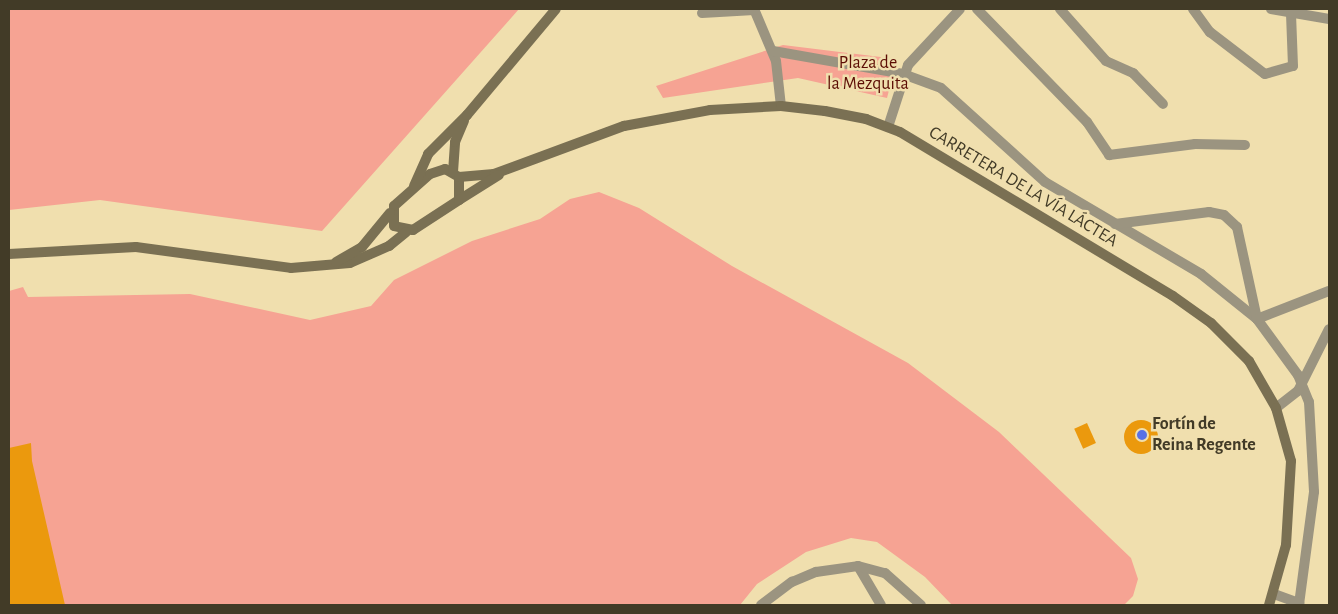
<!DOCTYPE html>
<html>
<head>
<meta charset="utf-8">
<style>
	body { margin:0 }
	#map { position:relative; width:1338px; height:614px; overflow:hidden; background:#f0dfae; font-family:"Alegreya Sans",sans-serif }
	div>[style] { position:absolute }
	.green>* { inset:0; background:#f6a393 }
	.building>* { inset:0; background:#eb990d; transform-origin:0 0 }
	.round { border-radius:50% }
	.street>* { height:10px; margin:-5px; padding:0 5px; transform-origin:5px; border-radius:5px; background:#9b9480 }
	.secondary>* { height:10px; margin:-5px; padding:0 5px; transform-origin:5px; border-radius:5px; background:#7a7053 }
	.dots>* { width:14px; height:14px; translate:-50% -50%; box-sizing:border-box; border:2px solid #f0dfae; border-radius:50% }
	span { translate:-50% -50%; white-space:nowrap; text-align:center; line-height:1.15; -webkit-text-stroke:5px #f0dfae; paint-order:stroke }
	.park-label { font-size:18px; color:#5c0d04 }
	.street-label { font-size:18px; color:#423b27 }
	.poi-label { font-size:18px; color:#423b27; font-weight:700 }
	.left { translate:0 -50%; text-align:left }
	.frame { position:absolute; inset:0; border:10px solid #423b27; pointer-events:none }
</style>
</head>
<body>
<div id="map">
	<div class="green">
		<i style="clip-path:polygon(9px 9px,519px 9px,322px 231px,100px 200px,9px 210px)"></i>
		<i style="clip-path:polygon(783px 45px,897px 59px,887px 98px,798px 78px,663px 98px,656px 86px)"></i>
		<i style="clip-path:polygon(599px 192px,639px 208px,732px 266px,908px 363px,999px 432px,1131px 558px,1138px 579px,1133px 596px,1124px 605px,952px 605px,925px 577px,877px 542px,851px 538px,806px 552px,757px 584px,740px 605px,9px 605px,9px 291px,23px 287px,28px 297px,190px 294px,310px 320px,371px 306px,394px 280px,472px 241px,540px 219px,570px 199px)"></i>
	</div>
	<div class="building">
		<i class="round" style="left:1124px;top:420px;width:34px;height:34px"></i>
		<i style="left:1087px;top:423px;width:22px;height:14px;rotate:66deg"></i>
		<i style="clip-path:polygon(31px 443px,32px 461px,65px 605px,9px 605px,9px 448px)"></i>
	</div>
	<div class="street">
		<i style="left:754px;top:9px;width:56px;rotate:67.1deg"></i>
		<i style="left:776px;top:61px;width:45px;rotate:83.7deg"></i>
		<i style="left:977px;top:9px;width:158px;rotate:45.8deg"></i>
		<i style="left:1087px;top:122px;width:40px;rotate:56deg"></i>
		<i style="left:1109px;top:155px;width:87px;rotate:-7.3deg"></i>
		<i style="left:1195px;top:144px;width:50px;rotate:1.1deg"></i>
		<i style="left:1060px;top:9px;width:69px;rotate:48.5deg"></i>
		<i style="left:1106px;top:61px;width:30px;rotate:24deg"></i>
		<i style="left:1133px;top:73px;width:43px;rotate:45.9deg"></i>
		<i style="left:1193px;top:9px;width:29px;rotate:54deg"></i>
		<i style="left:1210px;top:32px;width:69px;rotate:37.4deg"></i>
		<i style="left:1265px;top:74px;width:29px;rotate:-16deg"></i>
		<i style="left:1293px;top:66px;width:51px;rotate:-92.2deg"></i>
		<i style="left:1271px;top:9px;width:59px;rotate:9.8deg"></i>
		<i style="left:702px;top:13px;width:52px;rotate:-3.3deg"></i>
		<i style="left:773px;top:51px;width:132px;rotate:10deg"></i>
		<i style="left:903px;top:74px;width:40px;rotate:20.2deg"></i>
		<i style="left:941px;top:88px;width:140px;rotate:42.1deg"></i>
		<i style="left:1045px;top:182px;width:181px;rotate:30.5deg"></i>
		<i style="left:1201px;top:274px;width:72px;rotate:38.8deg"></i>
		<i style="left:1257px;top:319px;width:69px;rotate:53.8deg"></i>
		<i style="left:1298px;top:375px;width:29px;rotate:68deg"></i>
		<i style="left:1309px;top:402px;width:90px;rotate:86.8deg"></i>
		<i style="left:1314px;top:492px;width:114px;rotate:97.6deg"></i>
		<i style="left:888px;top:127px;width:65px;rotate:-72.1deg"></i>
		<i style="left:908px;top:65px;width:76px;rotate:-47.1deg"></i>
		<i style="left:1115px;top:224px;width:95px;rotate:-7.3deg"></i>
		<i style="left:1209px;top:212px;width:15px;rotate:11deg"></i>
		<i style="left:1224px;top:215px;width:18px;rotate:43deg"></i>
		<i style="left:1237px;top:227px;width:94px;rotate:77.7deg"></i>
		<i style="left:1257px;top:319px;width:77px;rotate:-21.3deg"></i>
		<i style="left:1276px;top:408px;width:28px;rotate:-38deg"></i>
		<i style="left:1298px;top:391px;width:69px;rotate:-63.4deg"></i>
		<i style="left:858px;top:566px;width:45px;rotate:59.5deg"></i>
		<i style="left:1274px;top:594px;width:27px;rotate:20deg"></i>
		<i style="left:761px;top:605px;width:39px;rotate:-37deg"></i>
		<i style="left:792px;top:582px;width:26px;rotate:-23deg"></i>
		<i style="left:816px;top:572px;width:42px;rotate:-8.1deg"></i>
		<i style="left:858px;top:566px;width:28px;rotate:15deg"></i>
		<i style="left:885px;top:573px;width:48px;rotate:41.6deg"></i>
	</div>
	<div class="secondary">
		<i style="left:445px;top:169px;width:16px;rotate:30deg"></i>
		<i style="left:459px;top:177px;width:23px;rotate:90deg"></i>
		<i style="left:459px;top:200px;width:55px;rotate:146.9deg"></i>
		<i style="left:413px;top:230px;width:19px;rotate:-168deg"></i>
		<i style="left:394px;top:226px;width:20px;rotate:-90deg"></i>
		<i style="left:394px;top:206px;width:48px;rotate:-41.6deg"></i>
		<i style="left:430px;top:174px;width:16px;rotate:-18deg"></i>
		<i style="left:453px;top:172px;width:30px;rotate:-86deg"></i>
		<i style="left:455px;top:142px;width:23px;rotate:-67deg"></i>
		<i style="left:459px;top:177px;width:35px;rotate:-5deg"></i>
		<i style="left:494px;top:174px;width:139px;rotate:-20.3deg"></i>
		<i style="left:624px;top:126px;width:87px;rotate:-10.5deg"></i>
		<i style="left:710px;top:110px;width:71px;rotate:-3.2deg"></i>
		<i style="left:781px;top:106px;width:44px;rotate:6.5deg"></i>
		<i style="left:825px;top:111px;width:42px;rotate:11deg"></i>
		<i style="left:866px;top:119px;width:36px;rotate:21deg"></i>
		<i style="left:900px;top:132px;width:318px;rotate:31deg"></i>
		<i style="left:1173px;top:296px;width:47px;rotate:35.4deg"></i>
		<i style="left:1211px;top:323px;width:54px;rotate:45deg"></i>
		<i style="left:1249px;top:361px;width:54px;rotate:60.1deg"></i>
		<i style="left:1276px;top:408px;width:55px;rotate:74.2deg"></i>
		<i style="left:1291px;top:461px;width:84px;rotate:93.4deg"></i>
		<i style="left:1286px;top:545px;width:62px;rotate:105.8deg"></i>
		<i style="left:414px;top:186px;width:35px;rotate:-66deg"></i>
		<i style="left:428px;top:154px;width:55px;rotate:-45deg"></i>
		<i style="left:467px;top:115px;width:138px;rotate:-50deg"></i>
		<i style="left:459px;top:200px;width:47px;rotate:-32deg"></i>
		<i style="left:9px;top:254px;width:127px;rotate:-3.2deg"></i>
		<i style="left:136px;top:247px;width:156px;rotate:7.7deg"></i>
		<i style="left:291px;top:268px;width:59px;rotate:-4.8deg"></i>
		<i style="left:350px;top:263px;width:43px;rotate:-23.6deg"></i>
		<i style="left:389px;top:246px;width:22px;rotate:-39deg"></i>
		<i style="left:336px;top:262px;width:30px;rotate:-30deg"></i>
		<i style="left:362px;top:247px;width:44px;rotate:-50.5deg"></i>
	</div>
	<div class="dots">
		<i style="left:1142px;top:435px;background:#5871e7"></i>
	</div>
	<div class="park-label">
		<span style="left:868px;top:74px">Plaza de<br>la Mezquita</span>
	</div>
	<div class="street-label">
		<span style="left:1023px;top:187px;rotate:31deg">CARRETERA DE LA VÍA LÁCTEA</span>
	</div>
	<div class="poi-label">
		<span class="left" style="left:1152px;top:435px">Fortín de<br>Reina Regente</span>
	</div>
	<div class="frame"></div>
</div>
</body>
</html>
